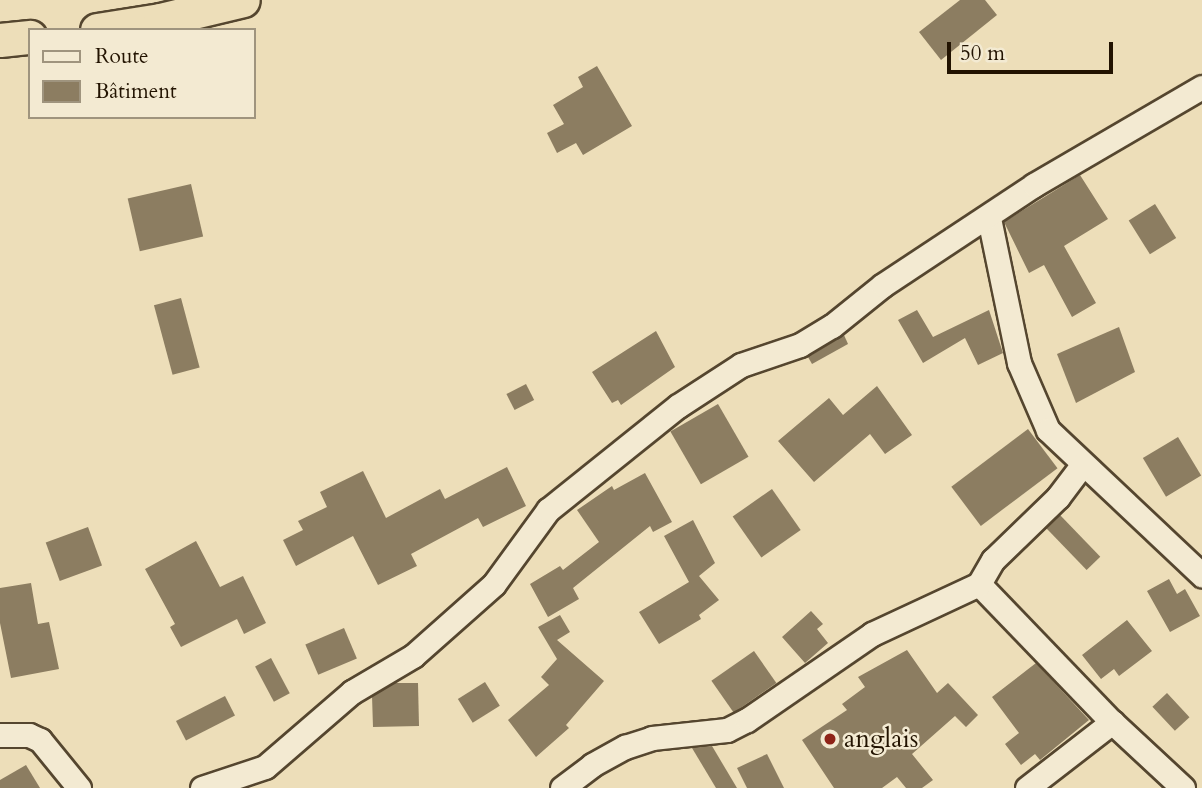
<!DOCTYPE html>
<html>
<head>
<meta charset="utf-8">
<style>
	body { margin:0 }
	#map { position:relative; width:1202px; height:788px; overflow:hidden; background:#eddeb9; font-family:Cardo,serif }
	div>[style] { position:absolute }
	.building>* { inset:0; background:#8c7d61; transform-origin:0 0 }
	.roads { filter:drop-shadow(2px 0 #55462f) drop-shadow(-2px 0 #55462f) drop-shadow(0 2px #55462f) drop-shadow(0 -2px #55462f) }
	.minor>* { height:23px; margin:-11.5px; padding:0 11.5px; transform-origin:11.5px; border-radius:11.5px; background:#f3ead2 }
	.highway>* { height:33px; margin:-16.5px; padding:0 16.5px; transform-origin:16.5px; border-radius:16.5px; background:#eddeb9 }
	.dots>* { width:19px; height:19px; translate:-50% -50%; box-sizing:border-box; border:4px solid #f3ead2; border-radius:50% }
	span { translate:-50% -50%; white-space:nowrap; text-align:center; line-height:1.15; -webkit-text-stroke:5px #f3ead2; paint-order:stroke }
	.poi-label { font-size:26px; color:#221301 }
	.left { translate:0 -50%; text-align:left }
	.legend { position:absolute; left:28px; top:28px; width:228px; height:91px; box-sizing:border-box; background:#f3ead2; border:2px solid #9f947e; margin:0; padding:9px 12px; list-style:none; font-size:21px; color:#221301 }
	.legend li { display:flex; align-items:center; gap:14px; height:35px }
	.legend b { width:35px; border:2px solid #9f947e }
	.scale { position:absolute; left:947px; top:42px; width:166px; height:32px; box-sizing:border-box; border:4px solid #221301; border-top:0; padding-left:9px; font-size:21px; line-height:24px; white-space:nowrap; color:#221301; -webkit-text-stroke:5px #f3ead2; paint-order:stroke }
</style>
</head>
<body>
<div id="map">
	<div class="building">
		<i style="clip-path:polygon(960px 0,985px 0,997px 15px,941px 60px,919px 32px)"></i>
		<i style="clip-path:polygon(597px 66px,632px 126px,583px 155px,576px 143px,557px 153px,547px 133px,564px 124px,553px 105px,583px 87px,578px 77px)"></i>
		<i style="clip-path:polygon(1080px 175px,1108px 219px,1064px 246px,1096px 303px,1072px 317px,1044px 265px,1029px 273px,1004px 222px)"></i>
		<i style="left:191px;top:184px;width:54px;height:65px;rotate:77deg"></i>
		<i style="left:1155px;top:204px;width:40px;height:31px;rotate:58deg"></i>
		<i style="left:181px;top:298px;width:72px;height:28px;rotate:75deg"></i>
		<i style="clip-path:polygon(917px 310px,933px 337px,989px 310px,1003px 353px,978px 365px,965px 338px,923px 363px,898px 320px)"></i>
		<i style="clip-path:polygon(1119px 327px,1135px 372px,1076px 403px,1057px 354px)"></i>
		<i style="clip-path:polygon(656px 331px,675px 367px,621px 405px,618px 400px,612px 403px,592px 372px)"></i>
		<i style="clip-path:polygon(844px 335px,848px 344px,812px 364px,808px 357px)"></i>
		<i style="left:526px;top:384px;width:18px;height:22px;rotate:63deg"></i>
		<i style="clip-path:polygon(877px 386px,912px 435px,885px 454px,870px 434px,814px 482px,778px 441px,829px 398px,843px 415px)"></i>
		<i style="left:718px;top:404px;width:61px;height:55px;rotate:60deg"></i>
		<i style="left:1028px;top:429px;width:49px;height:96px;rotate:53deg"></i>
		<i style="left:1178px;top:437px;width:45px;height:41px;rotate:59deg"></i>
		<i style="clip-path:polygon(507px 467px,526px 506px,483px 527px,478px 518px,411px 554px,417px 566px,378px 585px,353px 536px,296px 566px,283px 540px,303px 530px,298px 521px,327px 507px,320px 492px,363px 471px,386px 518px,440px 489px,445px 499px)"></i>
		<i style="clip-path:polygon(645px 473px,672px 522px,653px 532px,650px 526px,573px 588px,579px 599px,548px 617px,530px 584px,560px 566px,563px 570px,599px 542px,577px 510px,612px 486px,614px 490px)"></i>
		<i style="left:772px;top:489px;width:50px;height:48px;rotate:55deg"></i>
		<i style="left:1060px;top:515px;width:58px;height:19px;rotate:46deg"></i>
		<i style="clip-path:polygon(693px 520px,715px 563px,699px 576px,719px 600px,699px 615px,701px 619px,659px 644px,639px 612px,689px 582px,664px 536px)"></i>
		<i style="left:88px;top:527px;width:41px;height:45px;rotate:70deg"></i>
		<i style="clip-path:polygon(196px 541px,220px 587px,243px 576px,266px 623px,244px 634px,237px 619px,181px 647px,170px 627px,175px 624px,145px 569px)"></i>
		<i style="clip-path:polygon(1169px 579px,1177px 594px,1185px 589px,1200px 616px,1170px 632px,1147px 591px)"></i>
		<i style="clip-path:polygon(31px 583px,38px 624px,49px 622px,59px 669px,11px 678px,0 623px,0 588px)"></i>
		<i style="clip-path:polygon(811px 611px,823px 624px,817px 629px,828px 643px,805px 663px,782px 637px)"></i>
		<i style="clip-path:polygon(560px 615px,570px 632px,557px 640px,604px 681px,566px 725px,569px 728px,536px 757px,508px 720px,549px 685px,541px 677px,557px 659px,538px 627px)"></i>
		<i style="clip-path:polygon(1127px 620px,1152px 651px,1119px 676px,1114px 669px,1101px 679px,1082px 655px)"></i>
		<i style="left:344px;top:628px;width:33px;height:42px;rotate:67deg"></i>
		<i style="clip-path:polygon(907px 650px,937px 693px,948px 683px,978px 715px,966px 727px,955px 716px,912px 754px,933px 780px,922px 788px,906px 788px,897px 777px,882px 788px,834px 788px,802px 740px,847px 710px,842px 704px,865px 687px,858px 677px)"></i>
		<i style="left:754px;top:651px;width:39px;height:52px;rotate:55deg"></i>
		<i style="left:271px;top:658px;width:40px;height:18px;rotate:62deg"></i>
		<i style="clip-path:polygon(1036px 663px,1089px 720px,1040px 760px,1035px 754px,1021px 765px,1005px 744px,1019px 733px,992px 697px)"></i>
		<i style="left:485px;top:682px;width:28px;height:32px;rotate:58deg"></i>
		<i style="clip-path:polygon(394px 683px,418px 683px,419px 726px,373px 727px,372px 696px)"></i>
		<i style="left:1167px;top:693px;width:33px;height:20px;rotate:47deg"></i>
		<i style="left:225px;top:696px;width:22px;height:55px;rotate:63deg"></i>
		<i style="clip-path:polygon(712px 746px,737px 788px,716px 788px,692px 748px)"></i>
		<i style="clip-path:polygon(767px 754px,784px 788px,747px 788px,737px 768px)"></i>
		<i style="clip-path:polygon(26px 765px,40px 788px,0 788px,0 780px)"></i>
	</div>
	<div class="roads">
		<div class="minor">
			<i style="left:989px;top:218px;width:148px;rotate:78.3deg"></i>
			<i style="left:1019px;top:363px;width:73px;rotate:66.6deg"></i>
			<i style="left:1048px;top:430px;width:212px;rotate:43.3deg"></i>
			<i style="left:979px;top:584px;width:192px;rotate:46.1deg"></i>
			<i style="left:1112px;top:722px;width:97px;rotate:42.9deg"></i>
			<i style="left:0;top:735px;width:29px"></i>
			<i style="left:29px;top:735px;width:12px;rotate:24deg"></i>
			<i style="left:40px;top:740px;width:62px;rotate:50.9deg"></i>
			<i style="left:202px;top:788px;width:66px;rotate:-18.4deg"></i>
			<i style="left:265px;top:767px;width:115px;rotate:-40.8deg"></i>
			<i style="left:352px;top:692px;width:71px;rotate:-30.5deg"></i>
			<i style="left:413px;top:656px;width:108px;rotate:-41.6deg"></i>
			<i style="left:494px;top:584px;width:92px;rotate:-53.9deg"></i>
			<i style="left:548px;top:510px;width:166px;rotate:-38.7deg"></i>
			<i style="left:678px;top:406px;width:75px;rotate:-33.1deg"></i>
			<i style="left:741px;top:365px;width:62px;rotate:-18.7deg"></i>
			<i style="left:800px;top:345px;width:37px;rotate:-31deg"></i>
			<i style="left:832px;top:326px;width:65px;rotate:-38.8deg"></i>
			<i style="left:883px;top:285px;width:181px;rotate:-33.5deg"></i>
			<i style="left:1034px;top:185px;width:194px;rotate:-30.3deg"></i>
			<i style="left:562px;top:788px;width:38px;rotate:-37deg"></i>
			<i style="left:592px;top:765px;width:38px;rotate:-29deg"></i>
			<i style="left:625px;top:747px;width:28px;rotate:-18deg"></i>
			<i style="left:652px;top:738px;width:75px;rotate:-6.1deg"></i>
			<i style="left:727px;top:730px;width:22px;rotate:-27deg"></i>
			<i style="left:747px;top:720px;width:152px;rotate:-34.5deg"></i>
			<i style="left:872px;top:634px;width:118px;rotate:-25deg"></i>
			<i style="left:979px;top:584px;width:28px;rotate:-60deg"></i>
			<i style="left:993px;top:560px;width:91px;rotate:-44.1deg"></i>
			<i style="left:1058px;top:497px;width:40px;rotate:-53deg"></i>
			<i style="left:1027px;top:788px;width:108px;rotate:-37.8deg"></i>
		</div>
		<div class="highway">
			<i style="left:97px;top:30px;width:64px;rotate:-9deg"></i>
			<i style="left:160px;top:20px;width:85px;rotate:-13.5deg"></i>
			<i style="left:0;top:40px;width:30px;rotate:-6deg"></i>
		</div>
	</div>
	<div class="dots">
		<i style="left:830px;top:739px;background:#8f2418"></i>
	</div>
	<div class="poi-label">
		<span class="left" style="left:844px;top:739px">anglais</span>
	</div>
	<ul class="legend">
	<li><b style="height:9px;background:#f3ead2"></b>Route</li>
	<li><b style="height:19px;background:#8c7d61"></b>Bâtiment</li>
	</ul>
	<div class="scale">50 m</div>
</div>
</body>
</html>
